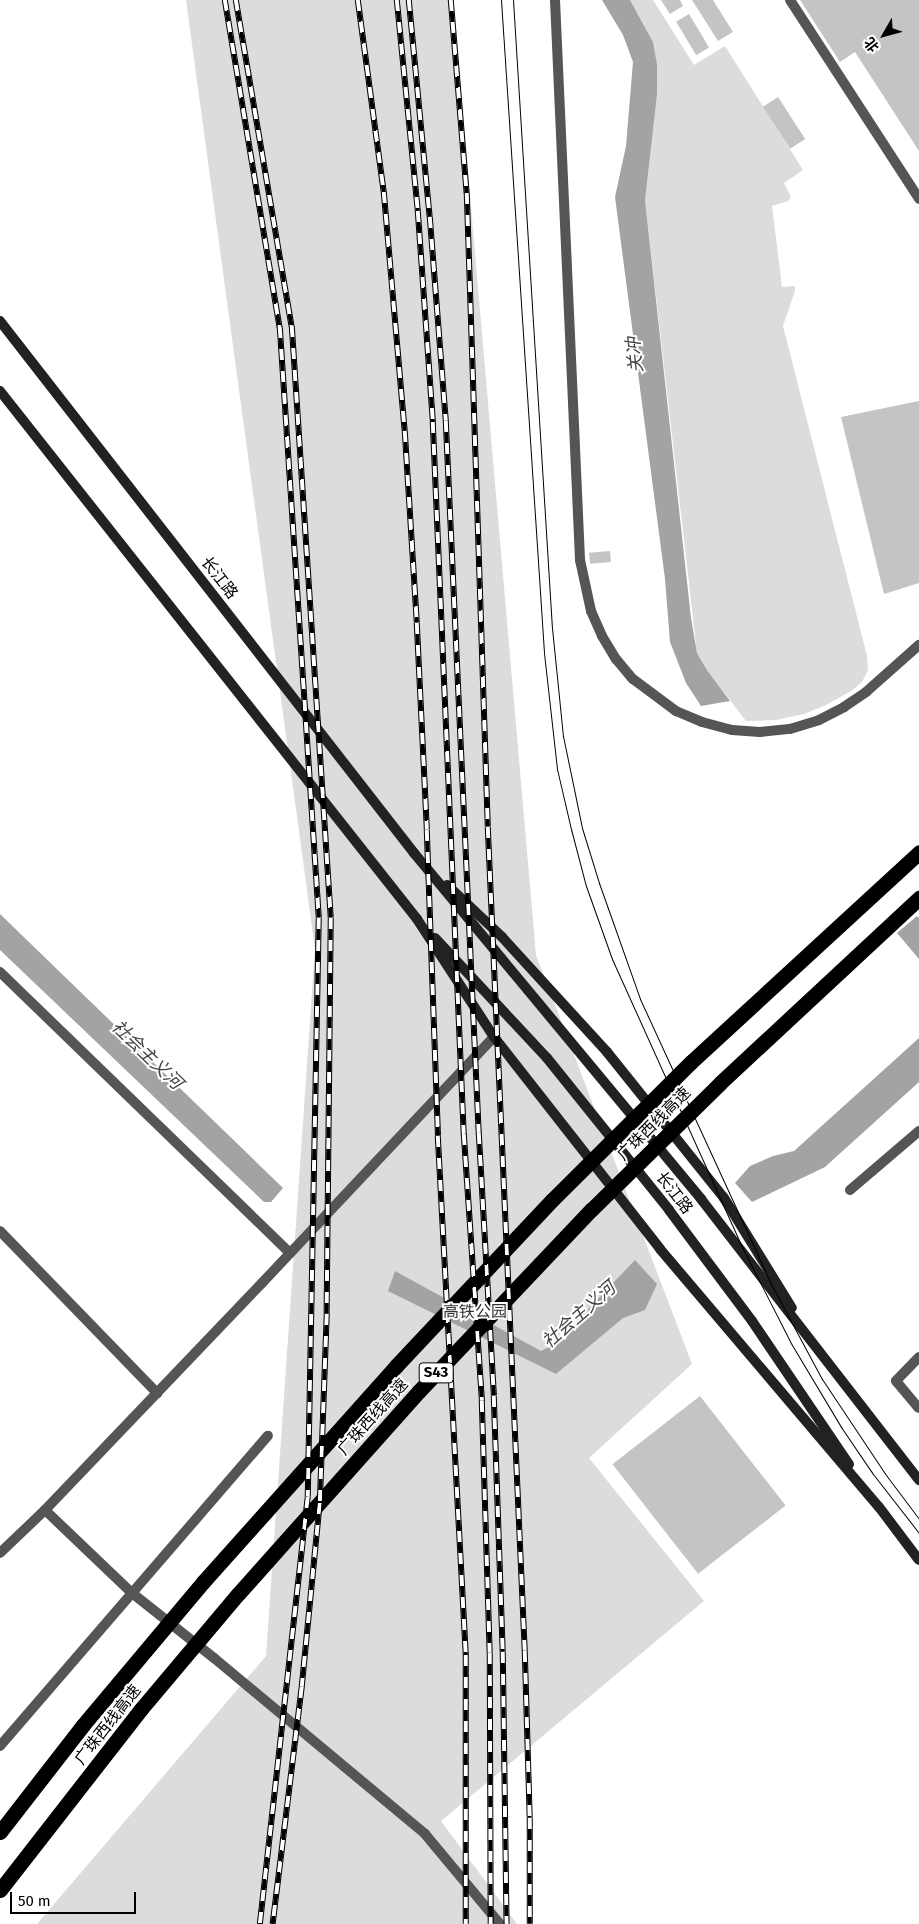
<!DOCTYPE html>
<html>
<head>
<meta charset="utf-8">
<style>
	body { margin:0 }
	#map { position:relative; width:919px; height:1924px; overflow:hidden; background:#fff; font-family:"Fira Sans","Noto Sans SC",sans-serif }
	div>[style] { position:absolute }
	.green>* { inset:0; background:#dcdcdc }
	.water>* { inset:0; background:#a3a3a3 }
	.building>* { inset:0; background:#c4c4c4; transform-origin:0 0 }
	.minor>* { height:10px; margin:-5px; padding:0 5px; transform-origin:5px; border-radius:5px; background:#555 }
	.secondary>* { height:10px; margin:-5px; padding:0 5px; transform-origin:5px; border-radius:5px; background:#222 }
	.motorway>* { height:15px; margin:-7.5px; padding:0 7.5px; transform-origin:7.5px; border-radius:7.5px; background:#000 }
	.tram>* { height:1px; margin:-0.5px; padding:0 0.5px; transform-origin:0.5px; border-radius:0.5px; background:#000 }
	.rail>* { height:5.5px; margin-top:-2.75px; transform-origin:0; background:repeating-linear-gradient(90deg,#fff 0 11px,#000 0 22px); box-sizing:border-box; border-block:1px solid #000 }
	span { translate:-50% -50%; white-space:nowrap; text-align:center; line-height:1.15; -webkit-text-stroke:4px #fff; paint-order:stroke }
	.shield-label span { padding:1px 4px; background:#fff; border:1px solid; border-radius:4px; -webkit-text-stroke-width:0 }
	.shield-label { font-size:15px; color:#000; font-weight:700 }
	.street-label { font-size:16px; color:#000 }
	.park-label { font-size:16px; color:#333 }
	.water-label { font-size:18px; color:#444; font-style:italic }
	.north { position:absolute; left:859px; top:10px; width:50px; height:50px; -webkit-text-stroke:4px #fff; paint-order:stroke; rotate:232deg; font-size:14px; font-weight:700; line-height:20px; text-align:center; color:#000 }
	.north::after { content:''; display:block; margin:auto; width:18px; height:22px; background:#000; clip-path:polygon(50% 0,100% 100%,50% 72%,0 100%) }
	.scale { position:absolute; left:10px; top:1892px; width:126px; height:22px; box-sizing:border-box; border:2px solid #000; border-top:0; padding-left:6px; font-size:15px; line-height:18px; white-space:nowrap; color:#000; -webkit-text-stroke:4px #fff; paint-order:stroke }
</style>
</head>
<body>
<div id="map">
	<div class="green">
		<i style="clip-path:polygon(186px 0,453px 0,536px 955px,692px 1364px,589px 1458px,704px 1601px,441px 1821px,517px 1924px,37px 1924px,266px 1656px,315px 949px)"></i>
		<i style="clip-path:polygon(630px 0,653px 0,694px 65px,725px 46px,803px 170px,784px 183px,791px 197px,788px 201px,772px 206px,782px 287px,795px 286px,795px 291px,783px 326px,867px 656px,868px 670px,862px 682px,851px 691px,826px 705px,804px 714px,776px 720px,746px 721px,707px 670px,697px 653px,645px 200px,653px 42px)"></i>
	</div>
	<div class="water">
		<i style="clip-path:polygon(602px 0,630px 0,653px 42px,657px 65px,657px 94px,645px 200px,691px 618px,697px 653px,707px 670px,730px 701px,701px 706px,686px 683px,670px 642px,665px 579px,615px 197px,626px 146px,633px 62px,623px 35px)"></i>
		<i style="clip-path:polygon(0 914px,283px 1188px,271px 1202px,264px 1202px,0 950px)"></i>
		<i style="clip-path:polygon(917px 916px,919px 918px,919px 959px,897px 933px)"></i>
		<i style="clip-path:polygon(919px 1038px,919px 1082px,825px 1167px,752px 1202px,735px 1183px,750px 1166px,773px 1156px,794px 1151px)"></i>
		<i style="clip-path:polygon(635px 1260px,657px 1284px,645px 1310px,623px 1318px,556px 1374px,388px 1291px,395px 1271px,541px 1351px,555px 1344px)"></i>
	</div>
	<div class="building">
		<i style="clip-path:polygon(661px 0,680px 0,683px 6px,670px 14px)"></i>
		<i style="clip-path:polygon(692px 0,713px 0,733px 32px,718px 41px)"></i>
		<i style="clip-path:polygon(800px 0,919px 0,919px 151px,855px 52px,840px 62px)"></i>
		<i style="left:689px;top:14px;width:39px;height:15px;rotate:59deg"></i>
		<i style="left:778px;top:97px;width:50px;height:18px;rotate:57deg"></i>
		<i style="clip-path:polygon(919px 401px,919px 583px,884px 594px,841px 417px)"></i>
		<i style="left:610px;top:551px;width:11px;height:21px;rotate:85deg"></i>
		<i style="left:700px;top:1396px;width:139px;height:111px;rotate:52deg"></i>
	</div>
	<div class="minor">
		<i style="left:555px;top:0;width:561px;rotate:87.44deg"></i>
		<i style="left:580px;top:560px;width:52px;rotate:77.8deg"></i>
		<i style="left:591px;top:611px;width:27px;rotate:66deg"></i>
		<i style="left:602px;top:636px;width:27px;rotate:59deg"></i>
		<i style="left:616px;top:659px;width:26px;rotate:50deg"></i>
		<i style="left:633px;top:679px;width:54px;rotate:36.7deg"></i>
		<i style="left:676px;top:711px;width:28px;rotate:23deg"></i>
		<i style="left:702px;top:722px;width:31px;rotate:15deg"></i>
		<i style="left:732px;top:730px;width:28px;rotate:4deg"></i>
		<i style="left:760px;top:732px;width:30px;rotate:-6deg"></i>
		<i style="left:790px;top:729px;width:30px;rotate:-17deg"></i>
		<i style="left:819px;top:720px;width:28px;rotate:-27deg"></i>
		<i style="left:844px;top:707px;width:27px;rotate:-34deg"></i>
		<i style="left:866px;top:692px;width:71px;rotate:-41.6deg"></i>
		<i style="left:790px;top:0;width:237px;rotate:57deg"></i>
		<i style="left:0;top:972px;width:404px;rotate:44.1deg"></i>
		<i style="left:850px;top:1190px;width:91px;rotate:-40.5deg"></i>
		<i style="left:0;top:1231px;width:226px;rotate:45.9deg"></i>
		<i style="left:919px;top:1357px;width:33px;rotate:134deg"></i>
		<i style="left:896px;top:1381px;width:35px;rotate:50deg"></i>
		<i style="left:45px;top:1510px;width:120px;rotate:43.7deg"></i>
		<i style="left:132px;top:1593px;width:105px;rotate:38.4deg"></i>
		<i style="left:214px;top:1658px;width:275px;rotate:39.8deg"></i>
		<i style="left:425px;top:1834px;width:117px;rotate:50.2deg"></i>
		<i style="left:0;top:1553px;width:62px;rotate:-43.7deg"></i>
		<i style="left:45px;top:1510px;width:314px;rotate:-46.3deg"></i>
		<i style="left:262px;top:1283px;width:338px;rotate:-46.7deg"></i>
		<i style="left:0;top:1746px;width:410px;rotate:-49.2deg"></i>
	</div>
	<div class="secondary">
		<i style="left:0;top:321px;width:674px;rotate:52.11deg"></i>
		<i style="left:414px;top:853px;width:450px;rotate:50.3deg"></i>
		<i style="left:701px;top:1199px;width:356px;rotate:52.2deg"></i>
		<i style="left:0;top:391px;width:673px;rotate:51.7deg"></i>
		<i style="left:417px;top:919px;width:141px;rotate:56.9deg"></i>
		<i style="left:494px;top:1037px;width:269px;rotate:51.9deg"></i>
		<i style="left:660px;top:1249px;width:338px;rotate:49.7deg"></i>
		<i style="left:879px;top:1507px;width:66px;rotate:53deg"></i>
		<i style="left:447px;top:885px;width:76px;rotate:43.4deg"></i>
		<i style="left:502px;top:937px;width:156px;rotate:47.6deg"></i>
		<i style="left:607px;top:1052px;width:187px;rotate:51.3deg"></i>
		<i style="left:724px;top:1198px;width:129px;rotate:58.3deg"></i>
		<i style="left:435px;top:938px;width:164px;rotate:47deg"></i>
		<i style="left:547px;top:1058px;width:195px;rotate:51.2deg"></i>
		<i style="left:669px;top:1210px;width:139px;rotate:53.2deg"></i>
		<i style="left:752px;top:1321px;width:173px;rotate:55.9deg"></i>
	</div>
	<div class="motorway">
		<i style="left:0;top:1832px;width:135px;rotate:-52.2deg"></i>
		<i style="left:83px;top:1725px;width:187px;rotate:-50deg"></i>
		<i style="left:203px;top:1582px;width:290px;rotate:-48.2deg"></i>
		<i style="left:396px;top:1366px;width:228px;rotate:-46.8deg"></i>
		<i style="left:552px;top:1200px;width:196px;rotate:-44.8deg"></i>
		<i style="left:691px;top:1062px;width:310px;rotate:-42.6deg"></i>
		<i style="left:0;top:1890px;width:229px;rotate:-52.1deg"></i>
		<i style="left:141px;top:1709px;width:150px;rotate:-49.9deg"></i>
		<i style="left:238px;top:1594px;width:272px;rotate:-48.3deg"></i>
		<i style="left:419px;top:1391px;width:251px;rotate:-46.5deg"></i>
		<i style="left:592px;top:1209px;width:180px;rotate:-44.5deg"></i>
		<i style="left:720px;top:1083px;width:272px;rotate:-42.9deg"></i>
	</div>
	<div class="tram">
		<i style="left:501px;top:0;width:654px;rotate:86.23deg"></i>
		<i style="left:544px;top:653px;width:117px;rotate:83.6deg"></i>
		<i style="left:557px;top:769px;width:62px;rotate:76.9deg"></i>
		<i style="left:571px;top:829px;width:59px;rotate:75.3deg"></i>
		<i style="left:586px;top:886px;width:77px;rotate:70.4deg"></i>
		<i style="left:612px;top:959px;width:316px;rotate:65.7deg"></i>
		<i style="left:742px;top:1247px;width:110px;rotate:63deg"></i>
		<i style="left:792px;top:1345px;width:96px;rotate:59.1deg"></i>
		<i style="left:841px;top:1427px;width:57px;rotate:55.8deg"></i>
		<i style="left:873px;top:1474px;width:75px;rotate:52.1deg"></i>
		<i style="left:513px;top:0;width:629px;rotate:86.45deg"></i>
		<i style="left:552px;top:628px;width:109px;rotate:84.2deg"></i>
		<i style="left:563px;top:736px;width:94px;rotate:78.3deg"></i>
		<i style="left:582px;top:828px;width:58px;rotate:72.8deg"></i>
		<i style="left:599px;top:883px;width:123px;rotate:70.5deg"></i>
		<i style="left:640px;top:999px;width:314px;rotate:65.3deg"></i>
		<i style="left:771px;top:1284px;width:108px;rotate:61.8deg"></i>
		<i style="left:822px;top:1379px;width:115px;rotate:56.3deg"></i>
		<i style="left:886px;top:1475px;width:55px;rotate:53.1deg"></i>
	</div>
	<div class="rail">
		<i style="left:225px;top:0;width:332px;rotate:80.5deg"></i>
		<i style="left:280px;top:327px;width:592px;rotate:86.22deg"></i>
		<i style="left:319px;top:918px;width:579px;rotate:91.09deg"></i>
		<i style="left:308px;top:1497px;width:430px;rotate:96.4deg"></i>
		<i style="left:236px;top:0;width:331px;rotate:80.3deg"></i>
		<i style="left:292px;top:326px;width:593px;rotate:86.23deg"></i>
		<i style="left:331px;top:918px;width:396px;rotate:90.6deg"></i>
		<i style="left:327px;top:1314px;width:189px;rotate:92.1deg"></i>
		<i style="left:320px;top:1503px;width:185px;rotate:95.6deg"></i>
		<i style="left:302px;top:1687px;width:239px;rotate:97deg"></i>
		<i style="left:358px;top:0;width:194px;rotate:82.3deg"></i>
		<i style="left:384px;top:192px;width:240px;rotate:85deg"></i>
		<i style="left:405px;top:431px;width:192px;rotate:86.4deg"></i>
		<i style="left:417px;top:623px;width:207px;rotate:87.2deg"></i>
		<i style="left:427px;top:830px;width:306px;rotate:87.9deg"></i>
		<i style="left:438px;top:1136px;width:520px;rotate:86.91deg"></i>
		<i style="left:466px;top:1655px;width:269px;rotate:90deg"></i>
		<i style="left:397px;top:0;width:212px;rotate:84.3deg"></i>
		<i style="left:418px;top:211px;width:212px;rotate:85.9deg"></i>
		<i style="left:433px;top:422px;width:713px;rotate:87.51deg"></i>
		<i style="left:464px;top:1134px;width:268px;rotate:86.1deg"></i>
		<i style="left:482px;top:1401px;width:252px;rotate:88.2deg"></i>
		<i style="left:490px;top:1653px;width:271px;rotate:89.8deg"></i>
		<i style="left:409px;top:0;width:218px;rotate:84.5deg"></i>
		<i style="left:430px;top:217px;width:205px;rotate:85.5deg"></i>
		<i style="left:446px;top:421px;width:713px;rotate:87.35deg"></i>
		<i style="left:479px;top:1133px;width:263px;rotate:86.7deg"></i>
		<i style="left:494px;top:1396px;width:256px;rotate:88deg"></i>
		<i style="left:503px;top:1652px;width:272px;rotate:89.2deg"></i>
		<i style="left:451px;top:0;width:194px;rotate:85.3deg"></i>
		<i style="left:467px;top:193px;width:634px;rotate:88.1deg"></i>
		<i style="left:488px;top:827px;width:825px;rotate:87.43deg"></i>
		<i style="left:525px;top:1651px;width:167px;rotate:88.3deg"></i>
		<i style="left:530px;top:1818px;width:106px;rotate:90deg"></i>
	</div>
	<div class="shield-label">
		<span style="left:436px;top:1373px">S43</span>
	</div>
	<div class="street-label">
		<span style="left:219px;top:578px;rotate:52deg">长江路</span>
		<span style="left:654px;top:1124px;rotate:-45deg">广珠西线高速</span>
		<span style="left:674px;top:1193px;rotate:52deg">长江路</span>
		<span style="left:373px;top:1417px;rotate:-48deg">广珠西线高速</span>
		<span style="left:108px;top:1725px;rotate:-52deg">广珠西线高速</span>
	</div>
	<div class="park-label">
		<span style="left:475px;top:1312px">高铁公园</span>
	</div>
	<div class="water-label">
		<span style="left:635px;top:355px;rotate:-96deg">关冲</span>
		<span style="left:147px;top:1055px;rotate:44deg">社会主义河</span>
		<span style="left:579px;top:1315px;rotate:-41deg">社会主义河</span>
	</div>
	<div class="north">北</div>
	<div class="scale">50 m</div>
</div>
</body>
</html>
